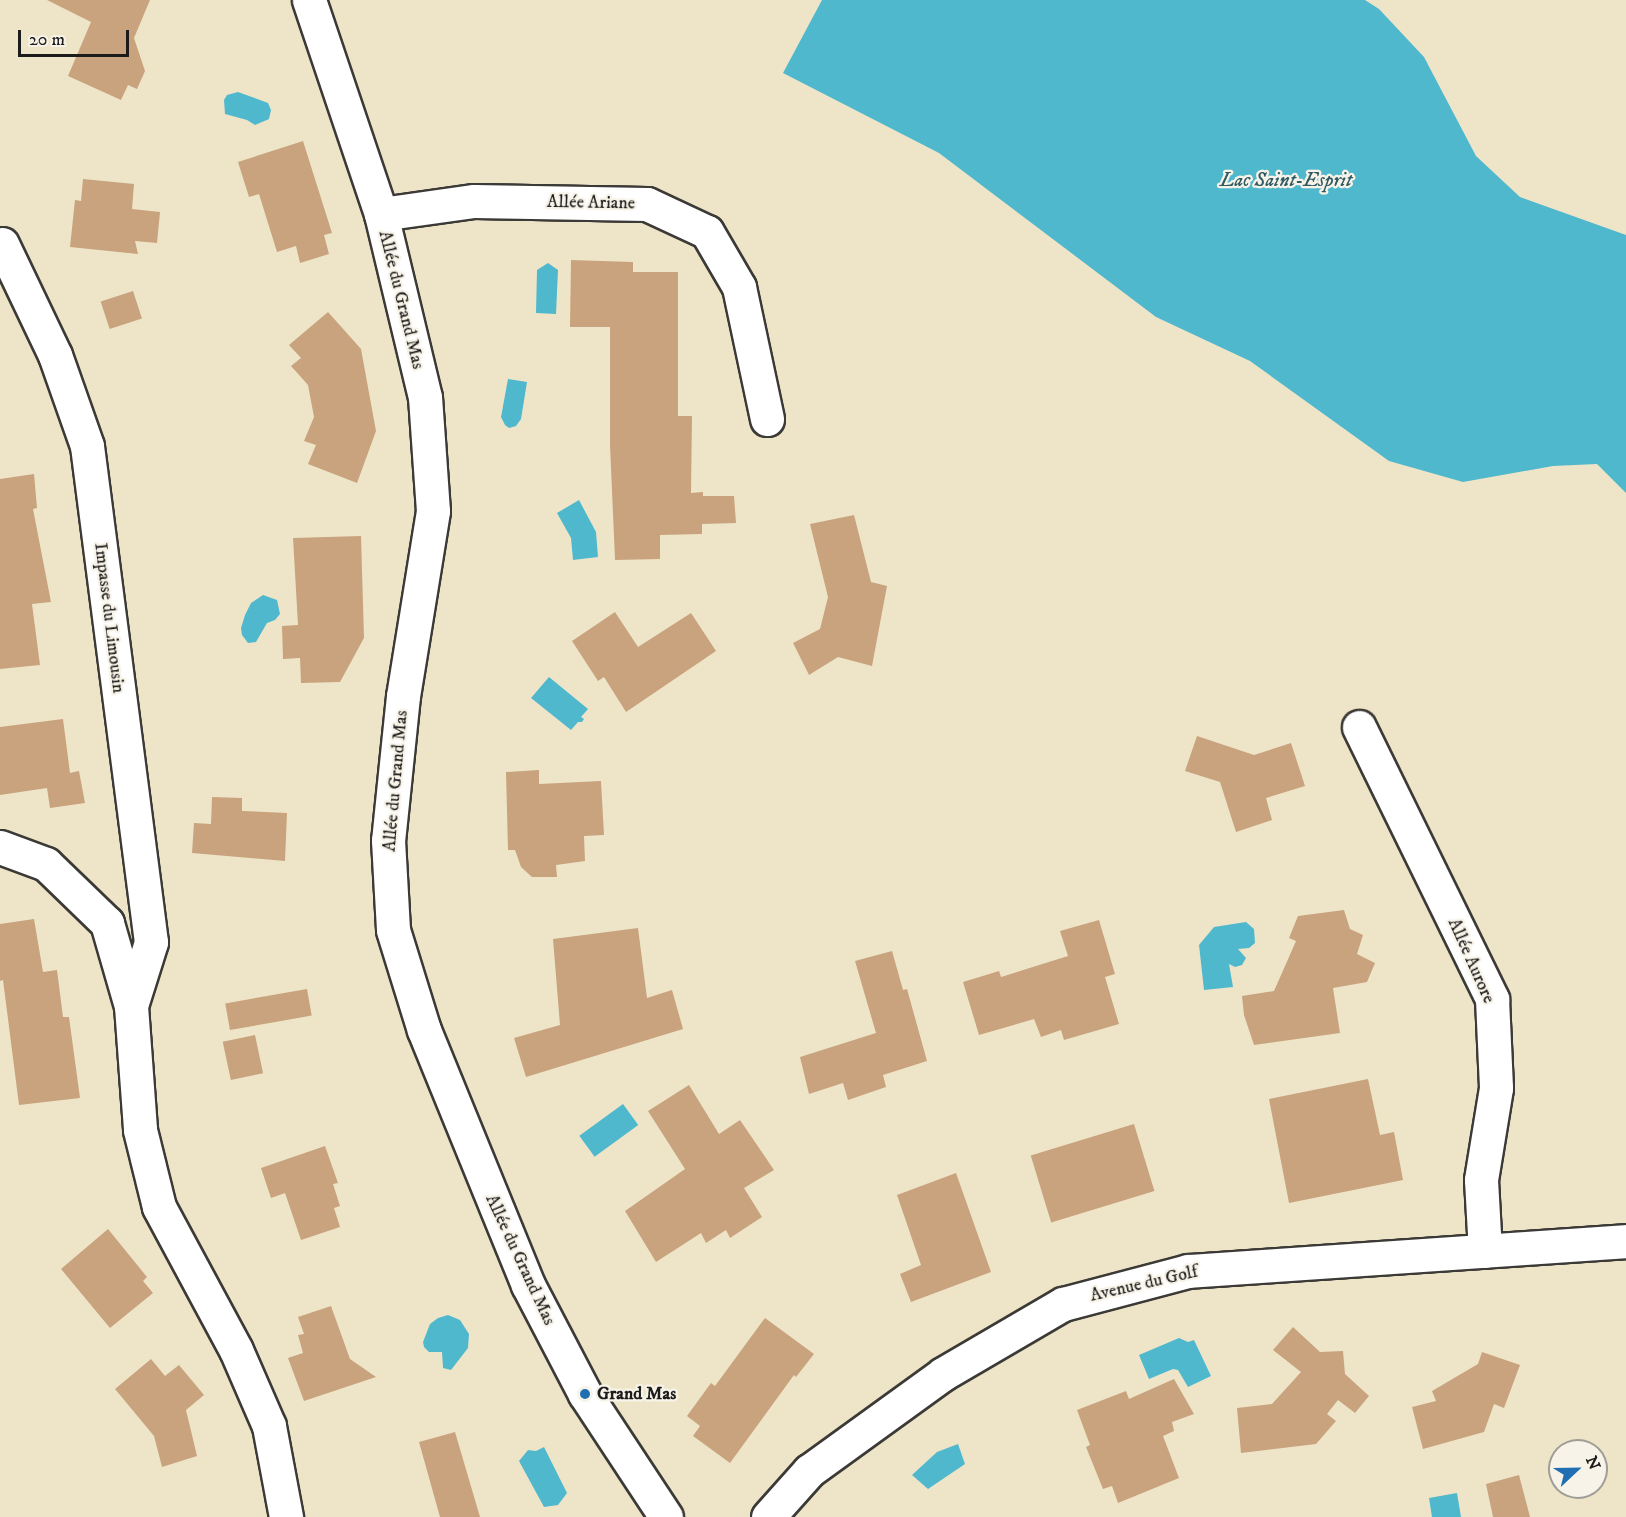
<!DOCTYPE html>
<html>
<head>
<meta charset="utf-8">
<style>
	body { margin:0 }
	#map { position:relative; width:1626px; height:1517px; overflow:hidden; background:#eee5c9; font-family:"IM FELL DW Pica",serif }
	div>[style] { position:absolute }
	.water>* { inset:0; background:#4fb8cd; transform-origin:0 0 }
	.building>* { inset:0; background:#c8a37d; transform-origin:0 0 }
	.roads { filter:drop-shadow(2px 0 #3c3a36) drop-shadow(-2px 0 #3c3a36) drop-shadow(0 2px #3c3a36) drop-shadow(0 -2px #3c3a36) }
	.minor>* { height:33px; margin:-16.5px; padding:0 16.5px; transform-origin:16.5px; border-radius:16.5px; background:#fff }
	.tertiary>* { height:33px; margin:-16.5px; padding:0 16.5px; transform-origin:16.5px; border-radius:16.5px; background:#fff }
	.dots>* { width:16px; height:16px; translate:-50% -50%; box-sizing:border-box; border:3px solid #f7f3e8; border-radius:50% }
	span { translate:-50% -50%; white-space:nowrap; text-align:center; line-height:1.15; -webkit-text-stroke:4.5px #f7f3e8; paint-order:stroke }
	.street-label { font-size:18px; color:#1c1c1c }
	.poi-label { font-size:18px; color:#1c1c1c; font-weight:700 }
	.left { translate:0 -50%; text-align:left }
	.water-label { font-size:20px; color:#305a63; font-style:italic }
	.north { position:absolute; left:1548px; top:1439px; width:60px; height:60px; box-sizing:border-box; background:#f7f3e8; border:2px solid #9f9d96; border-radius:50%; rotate:68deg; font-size:16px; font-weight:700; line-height:24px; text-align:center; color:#1c1c1c }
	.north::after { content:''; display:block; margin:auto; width:21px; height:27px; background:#1f6fb2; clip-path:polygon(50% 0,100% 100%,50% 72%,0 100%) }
	.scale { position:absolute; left:18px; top:30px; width:111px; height:27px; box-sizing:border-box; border:3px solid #1c1c1c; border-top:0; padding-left:8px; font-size:18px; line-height:21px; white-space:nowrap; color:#1c1c1c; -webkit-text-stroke:4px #f7f3e8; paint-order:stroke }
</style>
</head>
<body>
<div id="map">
	<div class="water">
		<i style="clip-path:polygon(822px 0,1365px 0,1379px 9px,1424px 57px,1476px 156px,1520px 197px,1626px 235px,1626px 493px,1597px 464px,1553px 466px,1463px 482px,1389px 461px,1250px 361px,1156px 317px,939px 153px,783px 73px)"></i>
		<i style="clip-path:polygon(238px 92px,268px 103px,271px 110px,269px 119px,255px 125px,247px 120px,225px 114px,224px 100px,227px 95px)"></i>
		<i style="clip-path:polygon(548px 263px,558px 270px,556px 314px,536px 313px,537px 270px)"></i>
		<i style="clip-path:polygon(508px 379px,527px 382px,521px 419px,516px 426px,509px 428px,505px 425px,501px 417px)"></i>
		<i style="clip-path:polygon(579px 500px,596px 532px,598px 557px,573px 560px,571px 538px,557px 513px)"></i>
		<i style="clip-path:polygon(263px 595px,277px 600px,280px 614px,275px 620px,267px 623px,256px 642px,248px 643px,242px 635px,241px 628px,245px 615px,251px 603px)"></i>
		<i style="clip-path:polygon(549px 677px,588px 709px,581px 717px,584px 719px,582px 722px,578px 722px,571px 730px,531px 698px)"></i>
		<i style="clip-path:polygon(1246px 922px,1254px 929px,1255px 943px,1249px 948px,1238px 949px,1246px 958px,1242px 965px,1235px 967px,1229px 964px,1233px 987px,1204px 990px,1199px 945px,1214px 927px)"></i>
		<i style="left:623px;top:1104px;width:26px;height:54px;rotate:54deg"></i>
		<i style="clip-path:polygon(448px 1315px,460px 1320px,469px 1334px,468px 1348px,451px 1370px,443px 1368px,442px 1352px,429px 1352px,424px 1347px,423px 1342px,430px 1324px,438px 1318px)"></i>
		<i style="clip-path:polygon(1179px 1338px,1188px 1342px,1194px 1340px,1211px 1376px,1188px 1387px,1178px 1370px,1173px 1369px,1149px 1379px,1139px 1355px)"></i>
		<i style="clip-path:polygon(958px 1444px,965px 1464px,928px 1489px,912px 1475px,937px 1452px)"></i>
		<i style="clip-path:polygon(544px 1447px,567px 1493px,558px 1505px,544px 1507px,519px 1461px,528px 1450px,536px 1451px)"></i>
		<i style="clip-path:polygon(1457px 1493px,1461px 1517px,1432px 1517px,1429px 1498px)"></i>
	</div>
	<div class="building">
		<i style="clip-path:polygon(47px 0,150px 0,134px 38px,145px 71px,137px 89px,128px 85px,121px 100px,68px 76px,91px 22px)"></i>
		<i style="clip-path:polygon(303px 141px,332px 233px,324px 235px,329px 254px,300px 263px,296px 246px,277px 252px,259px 194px,249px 197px,238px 162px)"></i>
		<i style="clip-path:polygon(83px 179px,134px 184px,132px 209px,160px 212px,157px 243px,135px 241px,138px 254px,70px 247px,75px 200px,81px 201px)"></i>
		<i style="clip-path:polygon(571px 260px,633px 262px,633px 272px,678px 272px,678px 416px,692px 416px,691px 493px,703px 492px,703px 496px,734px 496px,736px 523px,702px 524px,702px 534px,660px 535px,660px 559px,615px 560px,610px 445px,610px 327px,570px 327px)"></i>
		<i style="left:133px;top:291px;width:29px;height:34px;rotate:72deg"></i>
		<i style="clip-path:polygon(328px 312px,361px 349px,376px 431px,357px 483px,308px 464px,316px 445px,304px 441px,314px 417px,308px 385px,291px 366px,301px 358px,289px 345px)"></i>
		<i style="clip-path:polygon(34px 474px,37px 508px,33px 509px,51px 602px,32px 604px,40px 665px,0 669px,0 479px)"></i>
		<i style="clip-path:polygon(854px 515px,871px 582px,887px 586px,872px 666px,838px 657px,809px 675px,793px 643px,820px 629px,828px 597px,810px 524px)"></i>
		<i style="clip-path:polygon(361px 536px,364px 638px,340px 682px,301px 683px,300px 658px,283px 659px,282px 626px,298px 625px,293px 538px)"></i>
		<i style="clip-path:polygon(615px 612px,638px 647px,691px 613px,716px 651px,626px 712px,604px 677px,598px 681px,572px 641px)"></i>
		<i style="clip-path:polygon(63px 719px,70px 773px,79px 771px,85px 803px,50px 808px,47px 788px,0 795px,0 727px)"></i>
		<i style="clip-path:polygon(1197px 736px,1254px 755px,1291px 743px,1305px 786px,1266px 798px,1272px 820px,1236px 832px,1220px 782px,1185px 771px)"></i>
		<i style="clip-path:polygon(539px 770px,539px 784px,601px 781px,604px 835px,584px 836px,585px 861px,556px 865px,557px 877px,532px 877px,521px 867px,515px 850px,508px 850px,506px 772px)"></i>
		<i style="clip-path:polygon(212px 797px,242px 798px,242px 811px,287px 813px,285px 861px,192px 853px,194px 823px,211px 824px)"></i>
		<i style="clip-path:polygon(1344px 910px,1350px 929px,1363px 935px,1357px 954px,1375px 963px,1367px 982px,1333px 988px,1340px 1033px,1254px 1045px,1244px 1015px,1242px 996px,1274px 991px,1296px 941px,1289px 938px,1298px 916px)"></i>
		<i style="clip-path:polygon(34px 919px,43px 972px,57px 970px,63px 1017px,69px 1017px,80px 1098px,19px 1105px,3px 980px,0 981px,0 924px)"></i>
		<i style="clip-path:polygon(1099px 920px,1115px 974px,1105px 977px,1119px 1024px,1064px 1040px,1061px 1030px,1041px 1037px,1034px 1019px,979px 1035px,963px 982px,999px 971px,1001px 977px,1068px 956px,1060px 931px)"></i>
		<i style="clip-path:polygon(638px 928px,647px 998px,672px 990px,683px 1029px,526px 1077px,514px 1038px,560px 1025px,553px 939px)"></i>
		<i style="clip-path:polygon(892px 951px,903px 990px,907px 989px,927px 1061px,883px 1075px,886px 1087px,848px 1100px,843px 1083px,809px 1094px,800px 1057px,876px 1033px,855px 961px)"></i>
		<i style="left:307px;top:989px;width:27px;height:83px;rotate:80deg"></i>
		<i style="left:255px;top:1035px;width:39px;height:33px;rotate:78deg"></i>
		<i style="clip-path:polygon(1368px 1079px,1380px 1135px,1394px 1132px,1403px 1180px,1289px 1203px,1269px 1099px)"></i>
		<i style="clip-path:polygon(689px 1085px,719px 1134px,740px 1120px,774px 1170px,744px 1188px,762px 1217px,730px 1238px,726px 1230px,706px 1243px,701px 1233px,656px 1262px,625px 1211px,685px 1169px,648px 1111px)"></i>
		<i style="left:1134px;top:1124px;width:70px;height:108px;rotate:73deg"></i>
		<i style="clip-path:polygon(325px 1146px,338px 1183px,333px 1184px,340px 1206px,334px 1208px,340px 1227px,301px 1240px,285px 1193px,271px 1198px,261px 1168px)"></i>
		<i style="clip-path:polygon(956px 1173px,991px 1272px,911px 1302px,900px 1274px,921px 1265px,897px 1195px)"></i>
		<i style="clip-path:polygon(108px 1229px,147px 1277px,143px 1281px,153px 1293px,110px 1328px,61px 1269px)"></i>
		<i style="clip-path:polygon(331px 1306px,350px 1359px,376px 1377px,304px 1401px,288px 1358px,303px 1353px,298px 1335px,304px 1334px,298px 1317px)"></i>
		<i style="clip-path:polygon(765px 1318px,814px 1354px,796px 1377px,794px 1375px,730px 1463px,693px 1436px,700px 1426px,687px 1416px,711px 1383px,715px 1386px)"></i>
		<i style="clip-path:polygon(1293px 1327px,1320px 1352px,1343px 1351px,1345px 1374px,1369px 1396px,1355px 1413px,1338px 1400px,1327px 1414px,1336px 1421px,1316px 1444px,1241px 1453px,1237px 1408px,1272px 1404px,1301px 1372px,1273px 1350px)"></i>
		<i style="clip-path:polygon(1482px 1352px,1520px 1365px,1504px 1408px,1494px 1404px,1484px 1432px,1423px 1449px,1412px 1407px,1436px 1401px,1432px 1391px,1478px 1364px)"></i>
		<i style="clip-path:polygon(151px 1359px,165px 1376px,179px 1365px,204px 1395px,186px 1410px,197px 1456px,162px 1467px,154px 1436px,115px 1389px)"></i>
		<i style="clip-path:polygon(1174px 1379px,1194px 1414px,1172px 1422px,1174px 1431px,1163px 1436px,1179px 1478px,1118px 1503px,1112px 1486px,1103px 1489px,1086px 1447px,1090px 1445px,1077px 1410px,1126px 1391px,1129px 1399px)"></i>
		<i style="clip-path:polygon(455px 1432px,480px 1517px,440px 1517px,419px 1442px)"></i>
		<i style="clip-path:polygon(1519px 1475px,1530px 1517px,1493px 1517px,1486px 1484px)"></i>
	</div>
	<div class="roads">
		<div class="minor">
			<i style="left:381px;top:214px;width:94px;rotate:-8deg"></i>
			<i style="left:474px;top:201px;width:173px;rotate:1deg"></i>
			<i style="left:647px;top:204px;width:66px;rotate:25deg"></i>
			<i style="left:707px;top:232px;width:64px;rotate:59.8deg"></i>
			<i style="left:739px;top:287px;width:135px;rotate:78deg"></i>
			<i style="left:2px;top:244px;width:123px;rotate:64.5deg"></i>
			<i style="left:55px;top:355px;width:96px;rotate:70.6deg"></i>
			<i style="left:87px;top:446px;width:500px;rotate:82.65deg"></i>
			<i style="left:151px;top:942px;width:67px;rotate:107.4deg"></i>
			<i style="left:1359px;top:727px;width:303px;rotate:63.9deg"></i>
			<i style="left:1492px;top:999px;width:89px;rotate:87.4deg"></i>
			<i style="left:1496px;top:1088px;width:93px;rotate:99.3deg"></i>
			<i style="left:1481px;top:1180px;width:71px;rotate:86.8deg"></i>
			<i style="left:0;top:847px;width:49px;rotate:20.3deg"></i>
			<i style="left:46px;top:864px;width:85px;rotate:44deg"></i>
			<i style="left:107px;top:923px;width:86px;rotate:73.9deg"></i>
			<i style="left:131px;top:1006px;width:124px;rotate:85.8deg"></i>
			<i style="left:140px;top:1130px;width:79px;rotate:76.1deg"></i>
			<i style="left:159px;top:1207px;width:162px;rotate:61.7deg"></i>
			<i style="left:236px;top:1350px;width:83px;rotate:66.5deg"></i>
			<i style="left:269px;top:1426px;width:93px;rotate:79.4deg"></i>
		</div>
		<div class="tertiary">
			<i style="left:309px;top:0;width:226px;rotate:71.4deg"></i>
			<i style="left:381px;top:214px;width:188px;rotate:76.5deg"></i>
			<i style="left:425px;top:397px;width:114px;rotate:86deg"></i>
			<i style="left:433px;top:511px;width:187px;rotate:99.2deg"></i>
			<i style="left:403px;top:696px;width:145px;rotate:95.9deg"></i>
			<i style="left:388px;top:840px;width:90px;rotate:86.8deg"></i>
			<i style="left:393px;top:930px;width:105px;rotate:72.8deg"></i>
			<i style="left:424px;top:1030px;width:275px;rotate:67.8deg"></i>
			<i style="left:528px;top:1285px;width:123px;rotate:62.4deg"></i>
			<i style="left:585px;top:1394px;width:147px;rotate:56.6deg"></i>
			<i style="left:768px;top:1517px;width:62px;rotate:-48.3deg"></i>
			<i style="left:809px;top:1471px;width:165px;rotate:-35.9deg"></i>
			<i style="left:943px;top:1374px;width:139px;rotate:-30.3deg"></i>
			<i style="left:1063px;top:1304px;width:129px;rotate:-14.8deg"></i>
			<i style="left:1188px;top:1271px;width:439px;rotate:-3.9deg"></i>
		</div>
	</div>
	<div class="dots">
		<i style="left:585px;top:1394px;background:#1f6fb2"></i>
	</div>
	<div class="street-label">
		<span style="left:591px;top:203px;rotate:1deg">Allée Ariane</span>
		<span style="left:401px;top:300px;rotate:76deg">Allée du Grand Mas</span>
		<span style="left:109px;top:618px;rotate:83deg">Impasse du Limousin</span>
		<span style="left:396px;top:781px;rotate:-85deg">Allée du Grand Mas</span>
		<span style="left:1471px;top:961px;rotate:66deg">Allée Aurore</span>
		<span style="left:520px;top:1260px;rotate:65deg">Allée du Grand Mas</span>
		<span style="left:1144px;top:1284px;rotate:-13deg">Avenue du Golf</span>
	</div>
	<div class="poi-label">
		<span class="left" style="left:597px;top:1394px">Grand Mas</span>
	</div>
	<div class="water-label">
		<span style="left:1286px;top:180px">Lac Saint-Esprit</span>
	</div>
	<div class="north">N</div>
	<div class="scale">20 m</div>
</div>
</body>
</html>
